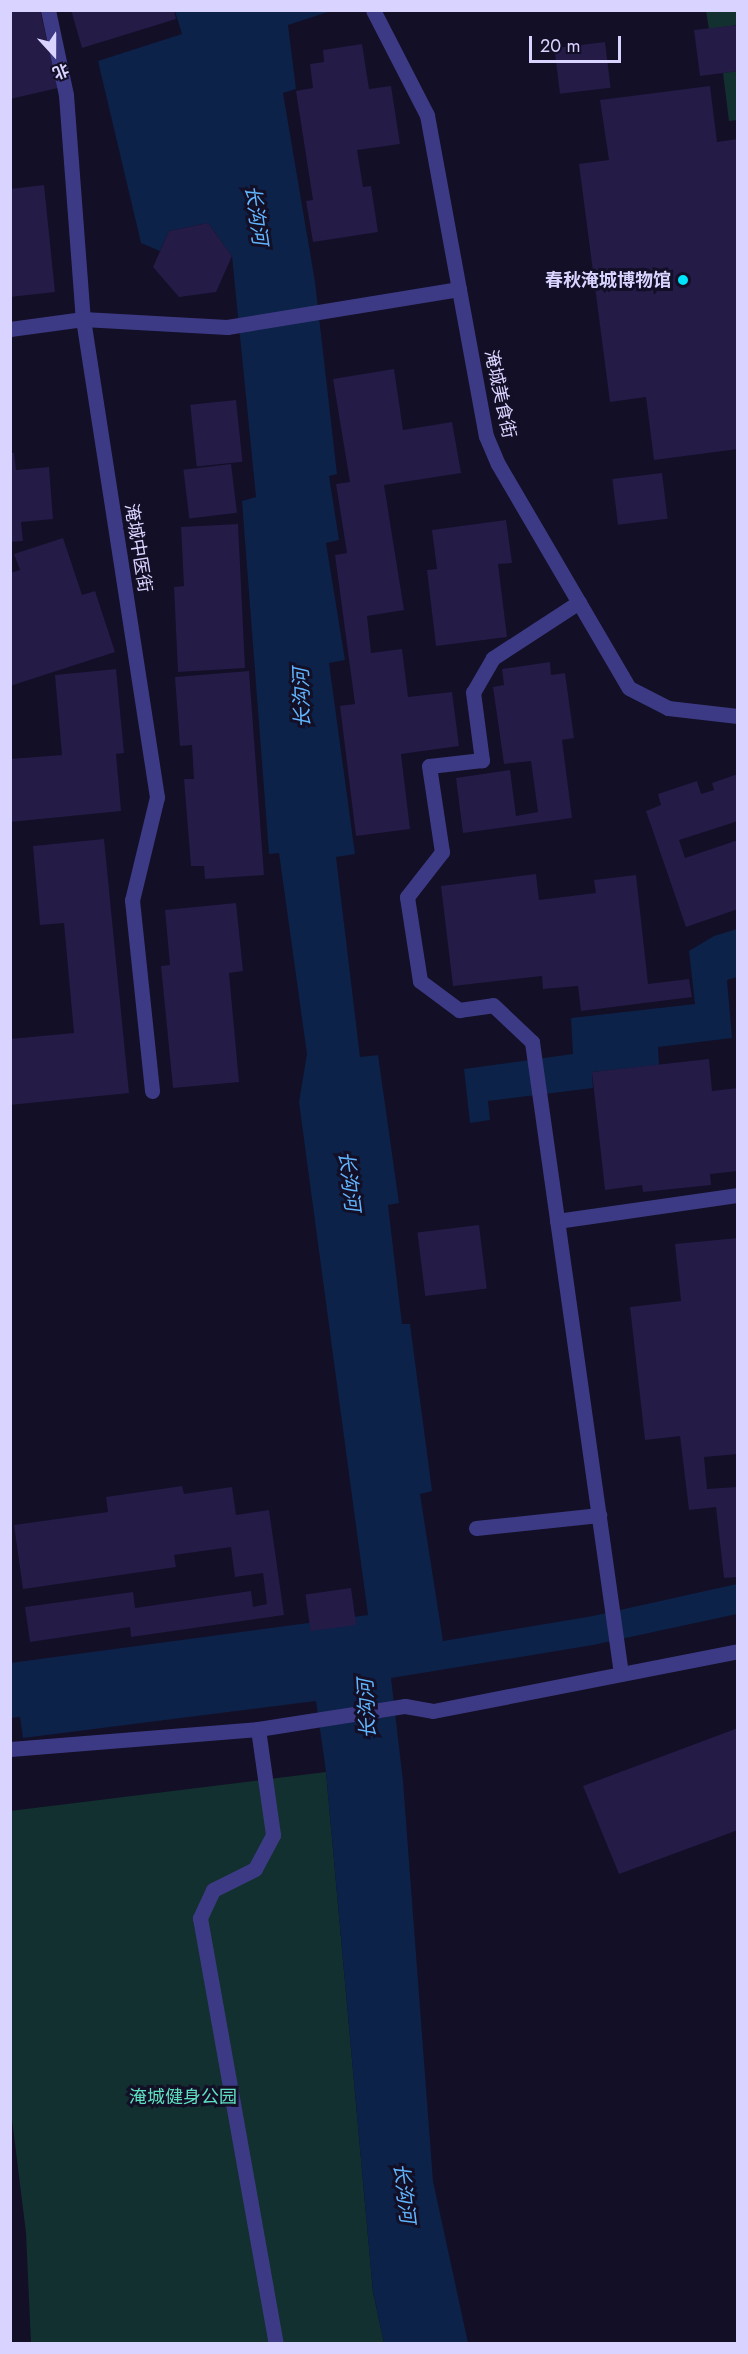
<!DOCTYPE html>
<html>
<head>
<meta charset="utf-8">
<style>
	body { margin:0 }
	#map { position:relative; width:748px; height:2354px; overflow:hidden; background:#130f26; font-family:Jost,"Noto Sans SC",sans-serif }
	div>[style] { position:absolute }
	.green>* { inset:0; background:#12302f }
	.water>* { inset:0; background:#0c2248 }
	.building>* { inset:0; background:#241b47; transform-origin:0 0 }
	.service>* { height:15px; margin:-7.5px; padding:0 7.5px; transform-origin:7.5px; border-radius:7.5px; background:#3d3a85 }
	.dots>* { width:16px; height:16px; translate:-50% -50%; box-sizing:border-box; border:3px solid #130f26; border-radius:50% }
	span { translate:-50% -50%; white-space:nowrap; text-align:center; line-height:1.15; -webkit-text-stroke:6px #130f26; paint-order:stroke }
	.poi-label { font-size:18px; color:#d9d4ff; font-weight:700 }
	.right { translate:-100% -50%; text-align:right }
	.street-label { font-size:18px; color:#d9d4ff }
	.park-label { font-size:18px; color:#5fe0c0 }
	.water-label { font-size:20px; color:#62b6ff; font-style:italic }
	.frame { position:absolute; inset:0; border:12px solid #d9d4ff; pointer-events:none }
	.north { position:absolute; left:24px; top:24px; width:60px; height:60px; -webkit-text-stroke:4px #130f26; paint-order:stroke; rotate:159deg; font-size:16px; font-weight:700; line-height:24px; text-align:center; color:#d9d4ff }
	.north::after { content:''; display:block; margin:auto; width:21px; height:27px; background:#d9d4ff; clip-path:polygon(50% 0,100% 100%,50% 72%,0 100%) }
	.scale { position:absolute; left:529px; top:36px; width:92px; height:27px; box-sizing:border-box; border:3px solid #d9d4ff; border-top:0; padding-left:8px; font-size:18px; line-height:21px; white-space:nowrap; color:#d9d4ff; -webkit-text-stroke:4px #130f26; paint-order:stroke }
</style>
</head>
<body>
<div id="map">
	<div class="green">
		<i style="clip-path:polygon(706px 11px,737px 11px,737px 25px,709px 29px)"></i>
		<i style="clip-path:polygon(737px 71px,737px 120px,729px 121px,723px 73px)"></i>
		<i style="clip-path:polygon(326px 1772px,373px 2292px,384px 2343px,31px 2343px,26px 2233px,10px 2103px,10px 1811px)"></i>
	</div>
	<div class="water">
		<i style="clip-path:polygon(175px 11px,331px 11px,288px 25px,296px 89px,283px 93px,315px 282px,337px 474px,329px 476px,339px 540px,326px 543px,345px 660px,329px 663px,355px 854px,336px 857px,360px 1057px,378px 1055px,399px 1203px,388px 1205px,402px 1324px,410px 1324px,432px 1491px,420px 1494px,443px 1641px,593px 1616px,737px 1584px,737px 1614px,593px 1645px,391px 1678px,403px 1781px,433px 2181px,468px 2343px,384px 2343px,373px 2292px,326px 1772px,316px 1701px,23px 1738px,20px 1717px,11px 1718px,10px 1663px,368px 1615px,299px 1102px,307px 1054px,279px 853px,269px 854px,242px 501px,256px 497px,232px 256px,208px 223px,169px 231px,160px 251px,141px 243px,98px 61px,182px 34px)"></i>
		<i style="clip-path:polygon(737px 929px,737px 977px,727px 980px,732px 1038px,658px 1047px,659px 1065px,592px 1072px,593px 1088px,488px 1101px,490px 1120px,470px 1123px,464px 1069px,573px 1054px,571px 1018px,695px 1004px,689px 951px,714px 936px)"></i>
	</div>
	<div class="building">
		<i style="clip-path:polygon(10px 10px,40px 10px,58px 88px,10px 99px)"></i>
		<i style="clip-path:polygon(71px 10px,174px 10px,176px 19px,82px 48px)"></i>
		<i style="clip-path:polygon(738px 25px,738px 71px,700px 76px,694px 30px)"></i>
		<i style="left:605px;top:42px;width:46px;height:51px;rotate:83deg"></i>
		<i style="clip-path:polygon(362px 44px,369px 89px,391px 86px,400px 144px,357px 150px,363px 187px,371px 186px,378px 232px,313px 242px,306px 201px,313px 200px,296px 91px,313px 88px,310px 64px,324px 62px,323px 50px)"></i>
		<i style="clip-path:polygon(710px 86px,717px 142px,738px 139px,738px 449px,654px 460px,646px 397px,610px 402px,579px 164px,609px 160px,600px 100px)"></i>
		<i style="clip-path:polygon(44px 185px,55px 292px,10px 297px,10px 189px)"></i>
		<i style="clip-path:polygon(208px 223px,232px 256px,216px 292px,179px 297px,153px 267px,169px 231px)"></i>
		<i style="clip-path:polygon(394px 369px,403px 430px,452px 422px,461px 473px,384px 485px,404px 610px,367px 616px,371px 653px,402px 649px,408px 697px,452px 692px,459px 746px,401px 754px,410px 829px,356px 836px,340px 706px,355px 704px,335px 555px,347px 553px,336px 484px,350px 482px,333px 379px)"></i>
		<i style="left:236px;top:400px;width:62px;height:46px;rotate:84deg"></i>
		<i style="clip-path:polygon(10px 453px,14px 453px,16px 470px,49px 467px,53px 519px,21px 522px,23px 541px,10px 542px)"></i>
		<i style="left:231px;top:464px;width:49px;height:48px;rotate:83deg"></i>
		<i style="left:662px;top:473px;width:46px;height:50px;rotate:83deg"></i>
		<i style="clip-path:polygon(506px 520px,512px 563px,498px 564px,507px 637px,436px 646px,427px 570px,437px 569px,432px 530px)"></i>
		<i style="clip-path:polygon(238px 524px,245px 668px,178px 672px,174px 587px,184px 586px,181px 527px)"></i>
		<i style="clip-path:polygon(63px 538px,82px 595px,95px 591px,115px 652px,10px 686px,10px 573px,20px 570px,14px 554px)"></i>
		<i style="clip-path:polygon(550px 662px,551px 675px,565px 673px,574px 738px,562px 740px,572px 818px,463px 833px,456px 778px,510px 770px,516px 816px,538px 812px,531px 761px,504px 764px,493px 687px,504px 685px,502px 669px)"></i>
		<i style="clip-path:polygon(116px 669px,124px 753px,116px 754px,121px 811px,10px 822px,10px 759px,62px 755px,55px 675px)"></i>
		<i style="clip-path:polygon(249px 671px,264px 875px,205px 879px,204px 866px,191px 866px,184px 779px,194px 779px,192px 745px,180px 746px,175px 677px)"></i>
		<i style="clip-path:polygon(738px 774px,738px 821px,679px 840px,685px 858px,738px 840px,738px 909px,686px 927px,646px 811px,661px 805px,658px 794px,697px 781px,701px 794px,714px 790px,712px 783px)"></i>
		<i style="clip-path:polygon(104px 839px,129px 1093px,10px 1105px,10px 1039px,74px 1033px,64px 923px,40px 925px,33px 846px)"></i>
		<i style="clip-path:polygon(536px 874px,539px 900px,596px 893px,594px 880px,636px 875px,648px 984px,689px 979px,692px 997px,581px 1011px,578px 986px,543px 989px,542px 976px,453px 986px,441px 886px)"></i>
		<i style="clip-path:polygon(236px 903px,243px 971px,229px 973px,239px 1082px,173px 1088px,161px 966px,170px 965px,165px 910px)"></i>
		<i style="clip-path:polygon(709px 1059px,712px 1091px,738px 1088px,738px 1171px,710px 1174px,711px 1185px,643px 1192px,642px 1185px,605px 1190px,592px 1072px)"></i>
		<i style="left:479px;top:1225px;width:64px;height:62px;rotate:83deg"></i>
		<i style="clip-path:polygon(738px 1238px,738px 1454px,704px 1457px,707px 1489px,737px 1487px,738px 1577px,724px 1578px,716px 1507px,689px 1510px,680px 1436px,645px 1440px,630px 1307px,681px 1301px,675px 1244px)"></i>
		<i style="clip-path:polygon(182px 1486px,184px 1494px,232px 1487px,236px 1515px,269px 1510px,284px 1615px,131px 1637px,130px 1627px,30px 1642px,25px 1607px,133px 1592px,135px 1608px,251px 1591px,253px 1607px,267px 1604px,263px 1573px,235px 1577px,231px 1547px,174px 1555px,176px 1567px,23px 1589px,14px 1525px,108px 1512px,106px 1497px)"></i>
		<i style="left:351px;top:1588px;width:37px;height:46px;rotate:82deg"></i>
		<i style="clip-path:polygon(738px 1728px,738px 1830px,619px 1874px,583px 1786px)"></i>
	</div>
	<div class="service">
		<i style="left:48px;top:10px;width:87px;rotate:78deg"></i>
		<i style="left:66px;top:95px;width:225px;rotate:85.7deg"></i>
		<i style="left:83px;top:319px;width:484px;rotate:81.2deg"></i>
		<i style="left:157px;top:797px;width:106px;rotate:103.6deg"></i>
		<i style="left:132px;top:900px;width:192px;rotate:84deg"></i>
		<i style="left:373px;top:10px;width:118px;rotate:62.8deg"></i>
		<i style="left:427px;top:115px;width:326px;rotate:79.6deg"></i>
		<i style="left:486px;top:436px;width:30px;rotate:67deg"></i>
		<i style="left:498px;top:464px;width:259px;rotate:59.7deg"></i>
		<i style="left:629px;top:688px;width:44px;rotate:27.1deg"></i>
		<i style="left:668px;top:708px;width:70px;rotate:6.5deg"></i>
		<i style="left:10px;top:329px;width:74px;rotate:-7.8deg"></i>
		<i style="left:83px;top:319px;width:144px;rotate:3.2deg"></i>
		<i style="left:227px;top:327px;width:235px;rotate:-9.3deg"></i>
		<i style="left:579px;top:602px;width:103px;rotate:146.9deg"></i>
		<i style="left:493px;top:658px;width:39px;rotate:120deg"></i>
		<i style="left:473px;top:692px;width:69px;rotate:82.5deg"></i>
		<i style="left:482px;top:760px;width:53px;rotate:173.5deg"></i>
		<i style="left:429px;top:766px;width:87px;rotate:81.4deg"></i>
		<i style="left:442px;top:852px;width:57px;rotate:127.9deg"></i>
		<i style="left:407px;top:897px;width:85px;rotate:81.2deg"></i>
		<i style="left:420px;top:981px;width:49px;rotate:36.6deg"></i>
		<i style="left:459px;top:1010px;width:34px;rotate:-8deg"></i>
		<i style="left:493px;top:1005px;width:54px;rotate:43.5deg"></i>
		<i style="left:532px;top:1042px;width:638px;rotate:81.98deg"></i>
		<i style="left:557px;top:1221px;width:183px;rotate:-8.2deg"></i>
		<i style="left:476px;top:1528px;width:124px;rotate:-6deg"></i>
		<i style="left:258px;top:1729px;width:107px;rotate:81.9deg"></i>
		<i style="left:273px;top:1835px;width:38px;rotate:118deg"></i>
		<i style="left:255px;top:1869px;width:47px;rotate:153.4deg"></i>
		<i style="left:213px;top:1890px;width:31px;rotate:115deg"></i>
		<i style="left:200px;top:1918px;width:433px;rotate:79.9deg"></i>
		<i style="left:10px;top:1749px;width:249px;rotate:-4.6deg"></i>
		<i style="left:258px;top:1729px;width:149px;rotate:-8.9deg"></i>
		<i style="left:405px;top:1706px;width:28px;rotate:10deg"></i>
		<i style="left:433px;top:1711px;width:311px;rotate:-11.1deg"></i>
	</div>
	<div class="dots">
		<i style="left:683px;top:280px;background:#00e5ff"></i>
	</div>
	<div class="poi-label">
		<span class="right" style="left:671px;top:280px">春秋淹城博物馆</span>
	</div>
	<div class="street-label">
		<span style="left:500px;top:394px;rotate:78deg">淹城美食街</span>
		<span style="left:138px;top:548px;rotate:81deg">淹城中医街</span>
	</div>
	<div class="park-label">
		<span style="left:183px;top:2097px">淹城健身公园</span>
	</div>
	<div class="water-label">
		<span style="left:256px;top:215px;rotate:82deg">长沟河</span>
		<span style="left:302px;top:698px;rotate:-92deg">长沟河</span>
		<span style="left:349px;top:1181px;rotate:83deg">长沟河</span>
		<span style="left:367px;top:1709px;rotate:-93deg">长沟河</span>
		<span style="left:404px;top:2193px;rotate:83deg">长沟河</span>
	</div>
	<div class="frame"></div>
	<div class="north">北</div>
	<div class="scale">20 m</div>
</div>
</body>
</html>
